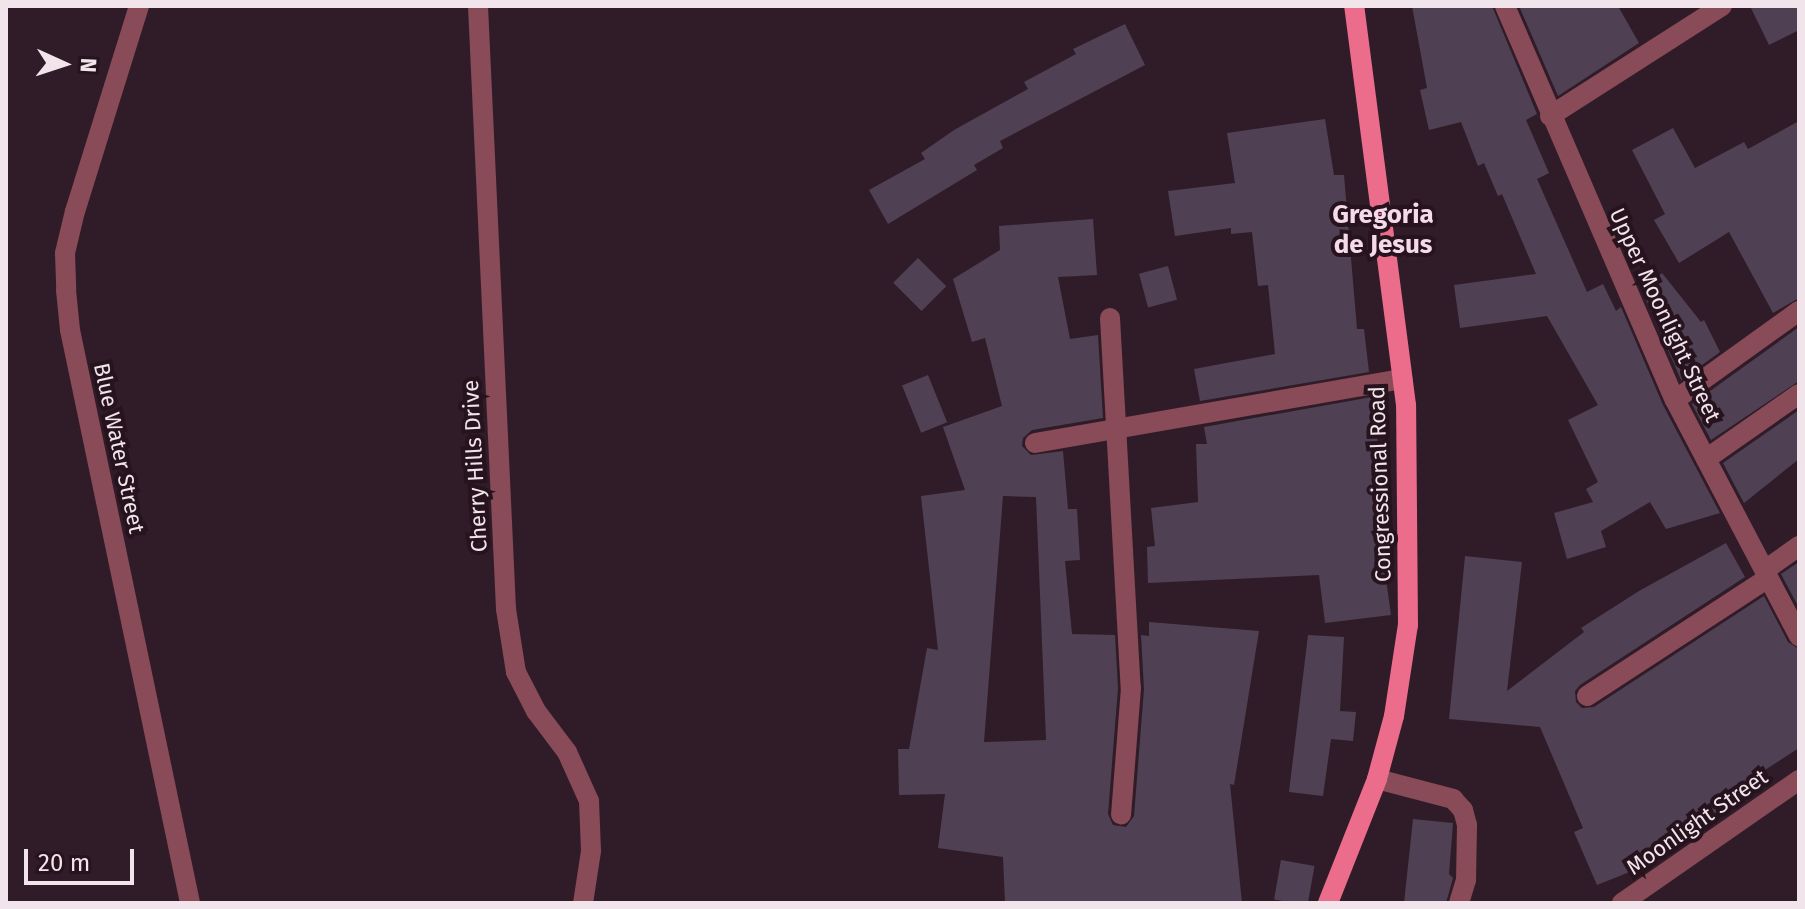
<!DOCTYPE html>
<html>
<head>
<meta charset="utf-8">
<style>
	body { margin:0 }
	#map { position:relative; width:1805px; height:909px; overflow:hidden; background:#301c28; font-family:"Fira Sans",sans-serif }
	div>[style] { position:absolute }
	.building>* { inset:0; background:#4f4053; transform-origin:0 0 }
	.minor>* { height:20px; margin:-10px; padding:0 10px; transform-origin:10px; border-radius:10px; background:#884b57 }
	.major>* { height:20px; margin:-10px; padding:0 10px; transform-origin:10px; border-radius:10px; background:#ec6d8b }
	span { translate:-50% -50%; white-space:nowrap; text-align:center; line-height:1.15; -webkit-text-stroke:8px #26131e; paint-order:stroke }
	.street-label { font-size:22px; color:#f1e4eb }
	.quarter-label { font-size:26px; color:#f5dae9; font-weight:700 }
	.frame { position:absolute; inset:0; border:8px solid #f1e4eb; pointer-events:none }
	.north { position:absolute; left:24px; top:24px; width:80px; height:80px; -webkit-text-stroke:6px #26131e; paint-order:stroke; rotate:93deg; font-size:22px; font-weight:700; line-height:32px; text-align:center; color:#f1e4eb }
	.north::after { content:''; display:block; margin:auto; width:28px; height:36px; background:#f1e4eb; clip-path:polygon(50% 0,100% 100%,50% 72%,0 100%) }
	.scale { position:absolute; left:24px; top:849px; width:110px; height:36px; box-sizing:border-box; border:4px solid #f1e4eb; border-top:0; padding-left:10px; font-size:24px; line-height:28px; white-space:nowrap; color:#f1e4eb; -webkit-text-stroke:6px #26131e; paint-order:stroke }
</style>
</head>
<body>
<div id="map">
	<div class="building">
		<i style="clip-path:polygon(1412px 6px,1492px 6px,1537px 114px,1526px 120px,1549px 173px,1537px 179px,1587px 292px,1603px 284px,1616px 311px,1621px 307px,1663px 405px,1720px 513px,1666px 529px,1650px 502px,1601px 531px,1606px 547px,1567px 559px,1554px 513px,1593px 502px,1586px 489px,1598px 482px,1568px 420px,1598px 405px,1547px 316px,1460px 328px,1454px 285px,1536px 274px,1502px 194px,1498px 196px,1484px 163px,1478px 166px,1461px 122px,1429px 130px,1420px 90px,1427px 88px)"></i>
		<i style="clip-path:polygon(1519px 6px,1618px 6px,1639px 43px,1558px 96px)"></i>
		<i style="clip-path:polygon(1750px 6px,1799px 6px,1799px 30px,1769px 45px)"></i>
		<i style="clip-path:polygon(1125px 24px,1145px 65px,1000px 141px,1003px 148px,974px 165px,977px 170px,888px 224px,869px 190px,925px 159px,921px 153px,954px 130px,1028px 89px,1024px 82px,1076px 54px,1073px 49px)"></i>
		<i style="clip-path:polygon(1325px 119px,1334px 175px,1344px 175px,1357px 329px,1364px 329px,1369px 372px,1200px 401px,1194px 369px,1275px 354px,1268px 285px,1258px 286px,1252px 232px,1231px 234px,1231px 228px,1175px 236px,1168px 191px,1235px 183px,1227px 133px)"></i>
		<i style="clip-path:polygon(1799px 121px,1799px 298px,1773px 313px,1729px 232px,1679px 263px,1654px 220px,1665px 214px,1632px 150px,1673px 128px,1695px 168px,1744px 142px,1748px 149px)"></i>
		<i style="clip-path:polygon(evenodd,1093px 219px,1097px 275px,1058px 277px,1070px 339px,1098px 335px,1103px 418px,1032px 430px,1023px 438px,1022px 446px,1031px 455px,1063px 451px,1068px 509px,1077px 509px,1080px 560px,1065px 561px,1072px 634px,1115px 635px,1118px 688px,1108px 814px,1113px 825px,1126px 827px,1134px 816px,1144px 689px,1141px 635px,1149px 636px,1149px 622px,1259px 631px,1234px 785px,1230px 784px,1242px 903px,1005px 903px,1003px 857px,938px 848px,945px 794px,899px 795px,898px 749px,909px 749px,927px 648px,938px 650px,921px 496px,965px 490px,943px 427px,1002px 406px,985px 338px,972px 342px,953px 279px,1000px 250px,999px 226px,1093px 219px,1003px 496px,1036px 497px,1046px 740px,984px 742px,1003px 496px)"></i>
		<i style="left:918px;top:258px;width:40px;height:35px;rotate:45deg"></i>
		<i style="left:1168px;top:266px;width:35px;height:30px;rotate:75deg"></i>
		<i style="clip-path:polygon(1662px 273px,1701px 322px,1704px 320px,1720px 352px,1681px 380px,1642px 290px)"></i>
		<i style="clip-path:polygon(1799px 327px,1799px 381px,1711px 440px,1692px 404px)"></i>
		<i style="left:928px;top:375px;width:51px;height:28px;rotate:68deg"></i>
		<i style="clip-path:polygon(1372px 397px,1385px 501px,1382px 502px,1385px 572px,1391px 615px,1325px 623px,1319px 575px,1148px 583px,1147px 547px,1155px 546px,1151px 508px,1198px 502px,1196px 444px,1207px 444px,1204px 427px)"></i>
		<i style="clip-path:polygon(1799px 410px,1799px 459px,1744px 503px,1723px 463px)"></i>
		<i style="clip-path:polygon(1726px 543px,1745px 577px,1580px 685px,1575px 691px,1576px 702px,1582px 708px,1594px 707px,1764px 596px,1788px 642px,1799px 649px,1799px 748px,1734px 790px,1739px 798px,1674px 850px,1657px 861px,1597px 885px,1574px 832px,1583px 828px,1540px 727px,1449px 719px,1465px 556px,1522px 562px,1507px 691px,1584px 632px,1581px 628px,1639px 591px)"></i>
		<i style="clip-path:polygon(1799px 562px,1799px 608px,1781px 574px)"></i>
		<i style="clip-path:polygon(1308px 635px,1344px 637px,1340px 711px,1356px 712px,1353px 741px,1331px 739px,1323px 796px,1289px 792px)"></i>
		<i style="clip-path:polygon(1413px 819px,1453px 823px,1449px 874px,1453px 878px,1446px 903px,1404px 903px)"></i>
		<i style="left:1281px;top:860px;width:34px;height:40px;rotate:10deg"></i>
	</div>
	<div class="minor">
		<i style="left:139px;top:6px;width:215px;rotate:107.3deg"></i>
		<i style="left:75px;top:211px;width:43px;rotate:103.4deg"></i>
		<i style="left:65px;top:253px;width:37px;rotate:88deg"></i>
		<i style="left:66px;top:290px;width:40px;rotate:84.3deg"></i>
		<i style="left:70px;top:330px;width:585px;rotate:78.17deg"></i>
		<i style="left:478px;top:6px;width:604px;rotate:87.34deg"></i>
		<i style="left:506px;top:609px;width:64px;rotate:81deg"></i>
		<i style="left:516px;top:672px;width:44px;rotate:62.9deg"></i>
		<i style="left:536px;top:711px;width:51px;rotate:52.9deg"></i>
		<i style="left:567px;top:752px;width:54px;rotate:65.8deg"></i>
		<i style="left:589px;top:801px;width:50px;rotate:87.7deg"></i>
		<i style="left:591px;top:851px;width:53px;rotate:98.7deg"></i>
		<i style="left:1505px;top:6px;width:429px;rotate:66.7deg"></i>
		<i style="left:1675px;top:400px;width:267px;rotate:62.3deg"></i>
		<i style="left:1550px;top:116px;width:204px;rotate:-32.6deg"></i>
		<i style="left:1110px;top:318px;width:371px;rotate:86.8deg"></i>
		<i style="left:1131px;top:688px;width:127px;rotate:94.5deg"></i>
		<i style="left:1675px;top:400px;width:153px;rotate:-35.7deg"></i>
		<i style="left:1035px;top:443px;width:373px;rotate:-9.9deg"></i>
		<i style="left:1706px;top:459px;width:113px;rotate:-35deg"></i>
		<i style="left:1765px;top:570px;width:42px;rotate:-35.2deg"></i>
		<i style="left:1587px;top:696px;width:216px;rotate:-33.1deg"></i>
		<i style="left:1377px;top:779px;width:79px;rotate:14.7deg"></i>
		<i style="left:1453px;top:799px;width:15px;rotate:48deg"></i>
		<i style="left:1463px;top:810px;width:16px;rotate:75deg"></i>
		<i style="left:1467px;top:825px;width:55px;rotate:91deg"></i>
		<i style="left:1466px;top:880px;width:24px;rotate:107deg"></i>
		<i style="left:1622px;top:903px;width:216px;rotate:-34.8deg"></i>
	</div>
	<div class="major">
		<i style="left:1328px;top:903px;width:133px;rotate:-68.4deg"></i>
		<i style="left:1377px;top:779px;width:65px;rotate:-74.9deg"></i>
		<i style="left:1394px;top:716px;width:92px;rotate:-81.3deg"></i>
		<i style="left:1408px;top:625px;width:220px;rotate:-90.5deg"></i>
		<i style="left:1406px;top:405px;width:402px;rotate:-97.4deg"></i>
	</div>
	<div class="street-label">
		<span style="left:1665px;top:315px;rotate:65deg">Upper Moonlight Street</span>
		<span style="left:119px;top:448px;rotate:78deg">Blue Water Street</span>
		<span style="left:475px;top:466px;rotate:-93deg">Cherry Hills Drive</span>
		<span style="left:1380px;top:484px;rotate:-92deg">Congressional Road</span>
		<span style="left:1697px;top:822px;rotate:-35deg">Moonlight Street</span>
	</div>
	<div class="quarter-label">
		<span style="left:1383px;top:230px">Gregoria<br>de Jesus</span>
	</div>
	<div class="frame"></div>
	<div class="north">N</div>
	<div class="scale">20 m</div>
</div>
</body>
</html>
